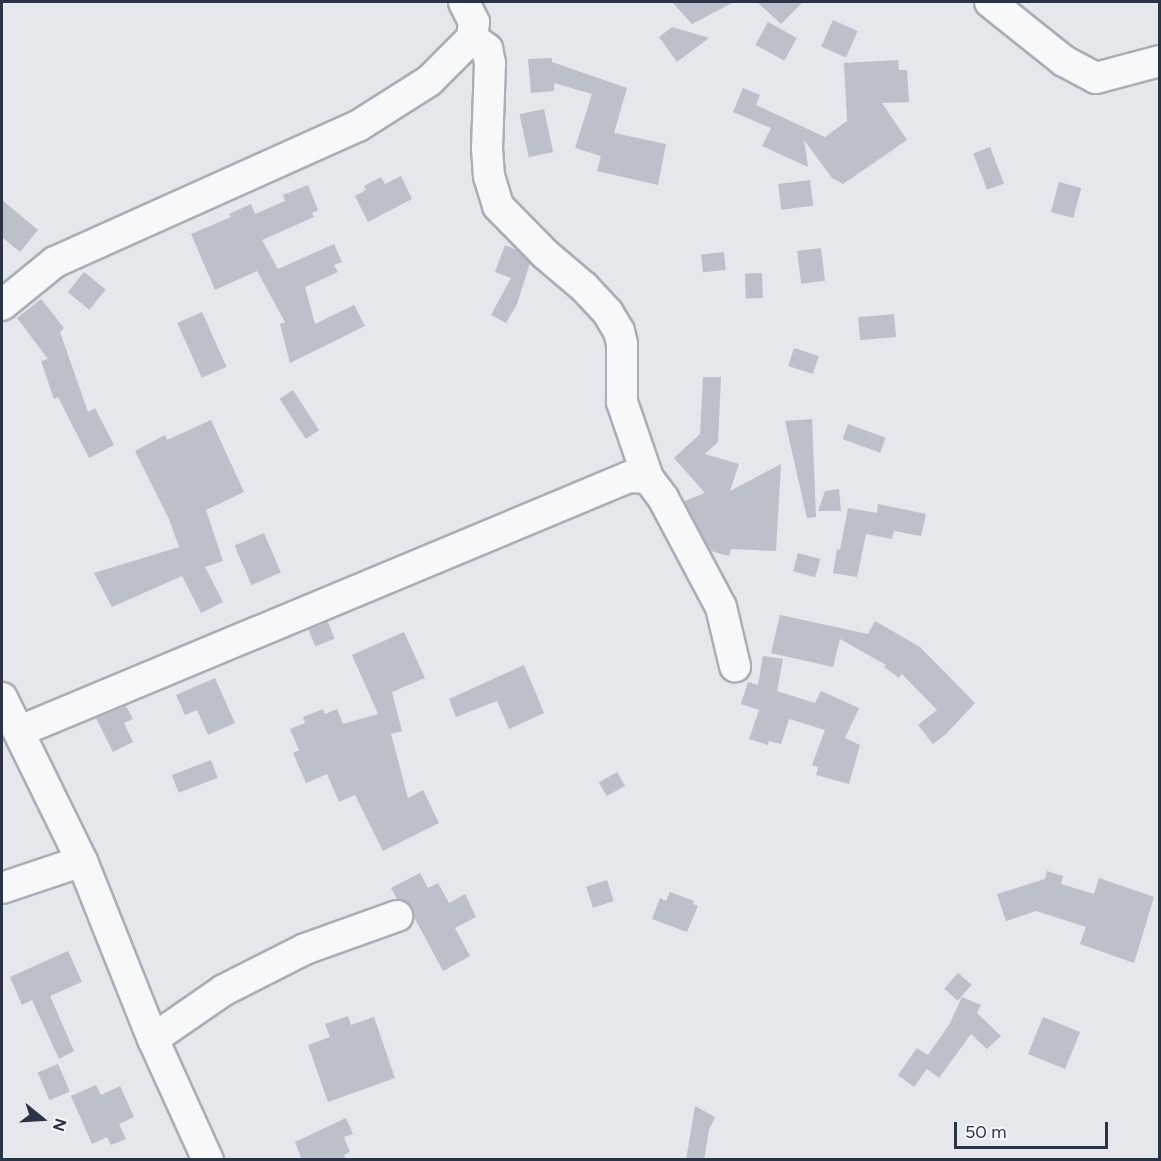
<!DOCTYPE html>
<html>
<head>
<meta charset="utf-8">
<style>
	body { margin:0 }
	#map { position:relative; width:1161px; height:1161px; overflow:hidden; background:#e4e7ec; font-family:Figtree,sans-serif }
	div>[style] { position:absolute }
	.building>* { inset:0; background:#bbc0ca; transform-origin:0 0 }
	.roads { filter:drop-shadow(2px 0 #a9aeb7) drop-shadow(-2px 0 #a9aeb7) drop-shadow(0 2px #a9aeb7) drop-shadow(0 -2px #a9aeb7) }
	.minor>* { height:30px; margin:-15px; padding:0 15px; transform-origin:15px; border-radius:15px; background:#f7f8fa }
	span { translate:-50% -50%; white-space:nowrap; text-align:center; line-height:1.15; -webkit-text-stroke:5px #f4f6f9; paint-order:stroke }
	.frame { position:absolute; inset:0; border:3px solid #2b3445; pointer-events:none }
	.north { position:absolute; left:12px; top:1089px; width:60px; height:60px; -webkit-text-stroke:4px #f4f6f9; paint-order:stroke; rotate:108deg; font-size:16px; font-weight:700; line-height:24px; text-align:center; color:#2b3445 }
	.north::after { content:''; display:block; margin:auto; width:21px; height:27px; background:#2b3445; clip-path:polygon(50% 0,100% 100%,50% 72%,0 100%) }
	.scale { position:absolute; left:954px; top:1122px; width:154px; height:27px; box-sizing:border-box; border:3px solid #2b3445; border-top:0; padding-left:8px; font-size:18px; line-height:21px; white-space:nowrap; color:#2b3445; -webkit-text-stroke:4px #f4f6f9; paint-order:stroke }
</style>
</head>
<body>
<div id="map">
	<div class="building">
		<i style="clip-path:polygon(672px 2px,734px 2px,692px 24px)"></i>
		<i style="clip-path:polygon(757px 2px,803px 2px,781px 24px)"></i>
		<i style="left:833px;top:20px;width:27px;height:29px;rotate:24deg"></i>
		<i style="left:768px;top:22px;width:33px;height:26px;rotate:29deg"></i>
		<i style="clip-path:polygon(672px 27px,709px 38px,677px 62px,659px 37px)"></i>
		<i style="clip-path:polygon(552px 58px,552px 62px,627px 88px,614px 133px,666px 144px,658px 185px,597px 171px,601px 156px,575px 148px,592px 94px,554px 83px,554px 91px,531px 93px,528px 59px)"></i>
		<i style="clip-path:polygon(898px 60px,899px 70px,907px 70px,909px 102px,882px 103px,907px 140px,843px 184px,832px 178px,804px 140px,808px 167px,762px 146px,771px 128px,733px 112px,743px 88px,760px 95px,756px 105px,825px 137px,847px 121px,844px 63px)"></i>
		<i style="left:544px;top:109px;width:44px;height:25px;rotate:78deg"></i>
		<i style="left:990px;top:147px;width:39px;height:18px;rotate:69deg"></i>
		<i style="clip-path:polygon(401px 176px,412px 199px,368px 222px,355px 196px,366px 190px,364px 186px,381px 177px,385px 184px)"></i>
		<i style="left:810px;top:180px;width:26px;height:32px;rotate:83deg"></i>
		<i style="left:1059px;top:182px;width:23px;height:31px;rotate:15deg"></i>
		<i style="clip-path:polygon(308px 185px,318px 210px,312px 213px,314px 217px,262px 240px,278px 269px,334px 244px,342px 262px,334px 265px,338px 272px,305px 287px,315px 324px,354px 305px,365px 326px,290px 363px,280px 324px,285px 322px,257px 271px,215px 290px,191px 234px,231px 217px,229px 214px,251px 204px,255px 214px,285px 201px,283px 195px)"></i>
		<i style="clip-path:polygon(2px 200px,38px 230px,20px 252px,2px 237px)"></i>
		<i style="clip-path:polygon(505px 245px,517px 250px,530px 263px,517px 304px,506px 323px,491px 315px,511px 278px,495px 272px)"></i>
		<i style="left:821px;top:248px;width:33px;height:24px;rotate:83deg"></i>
		<i style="left:724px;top:252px;width:18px;height:23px;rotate:84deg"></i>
		<i style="left:84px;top:272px;width:28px;height:26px;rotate:39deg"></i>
		<i style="left:762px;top:273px;width:25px;height:17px;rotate:88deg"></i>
		<i style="clip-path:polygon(41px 299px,64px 328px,60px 332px,88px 412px,95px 408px,114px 445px,89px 458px,58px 397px,54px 399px,41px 361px,48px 359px,17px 318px)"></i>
		<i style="left:202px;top:312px;width:60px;height:27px;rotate:66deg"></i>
		<i style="left:894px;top:314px;width:23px;height:36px;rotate:85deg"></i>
		<i style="left:794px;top:348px;width:26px;height:19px;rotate:18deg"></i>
		<i style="clip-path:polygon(703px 377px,721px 377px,718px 442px,705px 454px,739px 464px,730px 491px,781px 464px,776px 551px,731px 549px,729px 556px,711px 551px,686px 504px,685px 501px,705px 493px,674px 458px,700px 434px)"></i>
		<i style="left:293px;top:390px;width:48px;height:16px;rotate:57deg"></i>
		<i style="clip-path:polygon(812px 419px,816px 517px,807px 518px,785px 421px)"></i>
		<i style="clip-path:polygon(211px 420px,244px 492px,206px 510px,223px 561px,205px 567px,223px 602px,201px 613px,182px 576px,112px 607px,94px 573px,179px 547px,169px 519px,135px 451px,165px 435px,167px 440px)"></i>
		<i style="left:848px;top:424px;width:40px;height:16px;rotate:20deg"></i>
		<i style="clip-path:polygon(839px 489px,841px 511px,818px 511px,825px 491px)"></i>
		<i style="clip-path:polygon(878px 504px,926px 514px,921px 536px,894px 531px,892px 539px,866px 534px,857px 577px,833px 573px,837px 549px,840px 550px,848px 508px,877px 513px)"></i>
		<i style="left:264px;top:533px;width:43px;height:32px;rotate:67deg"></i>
		<i style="left:798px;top:553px;width:23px;height:19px;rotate:15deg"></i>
		<i style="clip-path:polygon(780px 615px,868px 634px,875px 621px,920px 647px,975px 703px,947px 733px,933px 744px,918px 725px,937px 710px,902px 674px,899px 678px,884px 667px,886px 665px,840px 639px,833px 667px,771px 653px)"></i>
		<i style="left:328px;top:622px;width:18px;height:21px;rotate:68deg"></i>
		<i style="clip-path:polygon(404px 632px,425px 678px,392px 692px,402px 731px,391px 734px,408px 798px,423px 790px,439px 823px,383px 851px,355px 795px,339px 802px,327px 774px,306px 783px,293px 753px,299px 750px,290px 729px,305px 723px,303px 717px,323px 709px,325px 714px,337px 709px,343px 724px,378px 714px,352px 655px)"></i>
		<i style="clip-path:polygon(763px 656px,783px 659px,777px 691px,815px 703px,821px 691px,859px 708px,845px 738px,860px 745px,849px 784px,816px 775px,818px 767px,812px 765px,825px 730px,789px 719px,781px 744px,769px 741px,768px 745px,749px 739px,759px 710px,741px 704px,748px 682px,758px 685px)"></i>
		<i style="clip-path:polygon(524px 665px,544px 713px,509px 729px,497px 701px,456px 717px,449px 699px)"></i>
		<i style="clip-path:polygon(215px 678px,235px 723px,208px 735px,197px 710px,185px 715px,176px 695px)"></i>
		<i style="clip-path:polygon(126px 706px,133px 719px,124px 723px,133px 742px,113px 752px,96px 718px)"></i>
		<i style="left:211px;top:760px;width:19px;height:42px;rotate:69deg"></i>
		<i style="left:617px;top:772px;width:16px;height:21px;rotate:60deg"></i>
		<i style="clip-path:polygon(1047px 871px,1063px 876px,1061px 884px,1094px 894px,1099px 878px,1154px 897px,1134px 963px,1080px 944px,1086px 927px,1036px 911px,1006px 921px,997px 894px,1045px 879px)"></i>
		<i style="clip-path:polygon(420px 873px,428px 888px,438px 883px,449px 903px,465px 894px,476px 917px,455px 928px,470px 956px,443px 971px,414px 917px,413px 910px,408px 903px,397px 899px,391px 888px)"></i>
		<i style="left:607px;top:880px;width:22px;height:22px;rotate:72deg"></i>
		<i style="clip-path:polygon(670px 892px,694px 901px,693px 904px,698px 906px,687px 932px,652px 919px,660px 898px,666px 901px)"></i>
		<i style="clip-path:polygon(68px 951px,82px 982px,50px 996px,74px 1051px,59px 1059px,32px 1000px,22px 1005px,10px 977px)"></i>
		<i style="left:958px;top:973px;width:18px;height:21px;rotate:41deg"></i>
		<i style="clip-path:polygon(962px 997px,981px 1005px,977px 1013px,1001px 1036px,987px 1049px,971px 1034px,939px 1078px,927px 1069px,914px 1087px,898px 1075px,917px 1048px,928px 1055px,949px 1025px)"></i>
		<i style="clip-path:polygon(348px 1016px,351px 1025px,374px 1017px,395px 1078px,328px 1102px,308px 1045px,330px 1037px,325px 1024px)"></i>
		<i style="left:1043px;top:1017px;width:40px;height:40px;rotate:22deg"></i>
		<i style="left:58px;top:1064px;width:30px;height:22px;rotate:67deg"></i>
		<i style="clip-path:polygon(96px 1085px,101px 1095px,120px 1086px,134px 1117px,119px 1124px,126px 1139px,111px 1145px,107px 1137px,92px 1144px,71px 1096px)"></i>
		<i style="clip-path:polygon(695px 1106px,715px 1117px,709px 1130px,704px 1160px,686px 1160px)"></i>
		<i style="clip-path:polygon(346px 1118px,353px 1134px,344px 1137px,350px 1152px,344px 1155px,346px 1160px,302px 1160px,295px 1142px)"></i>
	</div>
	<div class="roads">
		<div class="minor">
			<i style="left:990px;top:2px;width:95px;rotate:38.6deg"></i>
			<i style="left:1064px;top:61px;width:36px;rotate:28deg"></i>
			<i style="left:1096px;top:78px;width:66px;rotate:-14.9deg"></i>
			<i style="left:472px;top:38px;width:19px;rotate:36deg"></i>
			<i style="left:487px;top:49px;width:14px;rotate:78deg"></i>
			<i style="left:490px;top:63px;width:85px;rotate:92deg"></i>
			<i style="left:487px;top:148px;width:28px;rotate:86deg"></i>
			<i style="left:489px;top:176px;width:31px;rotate:73deg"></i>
			<i style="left:498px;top:206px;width:67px;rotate:45.6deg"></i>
			<i style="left:545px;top:254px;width:51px;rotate:40.2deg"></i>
			<i style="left:584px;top:287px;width:35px;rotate:47deg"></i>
			<i style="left:608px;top:313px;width:21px;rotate:59deg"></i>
			<i style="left:619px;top:331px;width:13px;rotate:77deg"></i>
			<i style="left:622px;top:344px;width:58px;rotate:90deg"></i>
			<i style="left:622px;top:402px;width:80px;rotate:71.1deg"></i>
			<i style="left:2px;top:305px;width:68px;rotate:-39.1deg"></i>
			<i style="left:55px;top:262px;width:332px;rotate:-24.2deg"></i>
			<i style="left:358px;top:126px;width:84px;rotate:-32.4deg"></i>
			<i style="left:429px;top:81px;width:61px;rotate:-45deg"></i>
			<i style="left:472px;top:38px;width:16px;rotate:-83deg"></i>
			<i style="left:474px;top:22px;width:22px;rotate:-117deg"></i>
			<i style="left:2px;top:698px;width:182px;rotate:63.9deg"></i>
			<i style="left:82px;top:861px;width:192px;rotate:68.3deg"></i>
			<i style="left:153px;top:1039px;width:133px;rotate:65.6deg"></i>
			<i style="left:20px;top:731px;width:660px;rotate:-22.64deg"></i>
			<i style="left:629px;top:477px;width:19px;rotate:3deg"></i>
			<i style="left:648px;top:478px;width:25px;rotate:53deg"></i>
			<i style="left:663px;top:498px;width:123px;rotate:62deg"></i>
			<i style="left:721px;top:607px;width:61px;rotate:76.7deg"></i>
			<i style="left:2px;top:888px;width:84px;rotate:-18.6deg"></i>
			<i style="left:153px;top:1039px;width:86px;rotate:-34.6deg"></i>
			<i style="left:224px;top:990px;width:91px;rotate:-26.8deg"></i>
			<i style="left:305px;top:949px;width:98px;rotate:-19.7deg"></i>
		</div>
	</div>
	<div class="frame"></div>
	<div class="north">N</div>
	<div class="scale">50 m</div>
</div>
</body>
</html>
